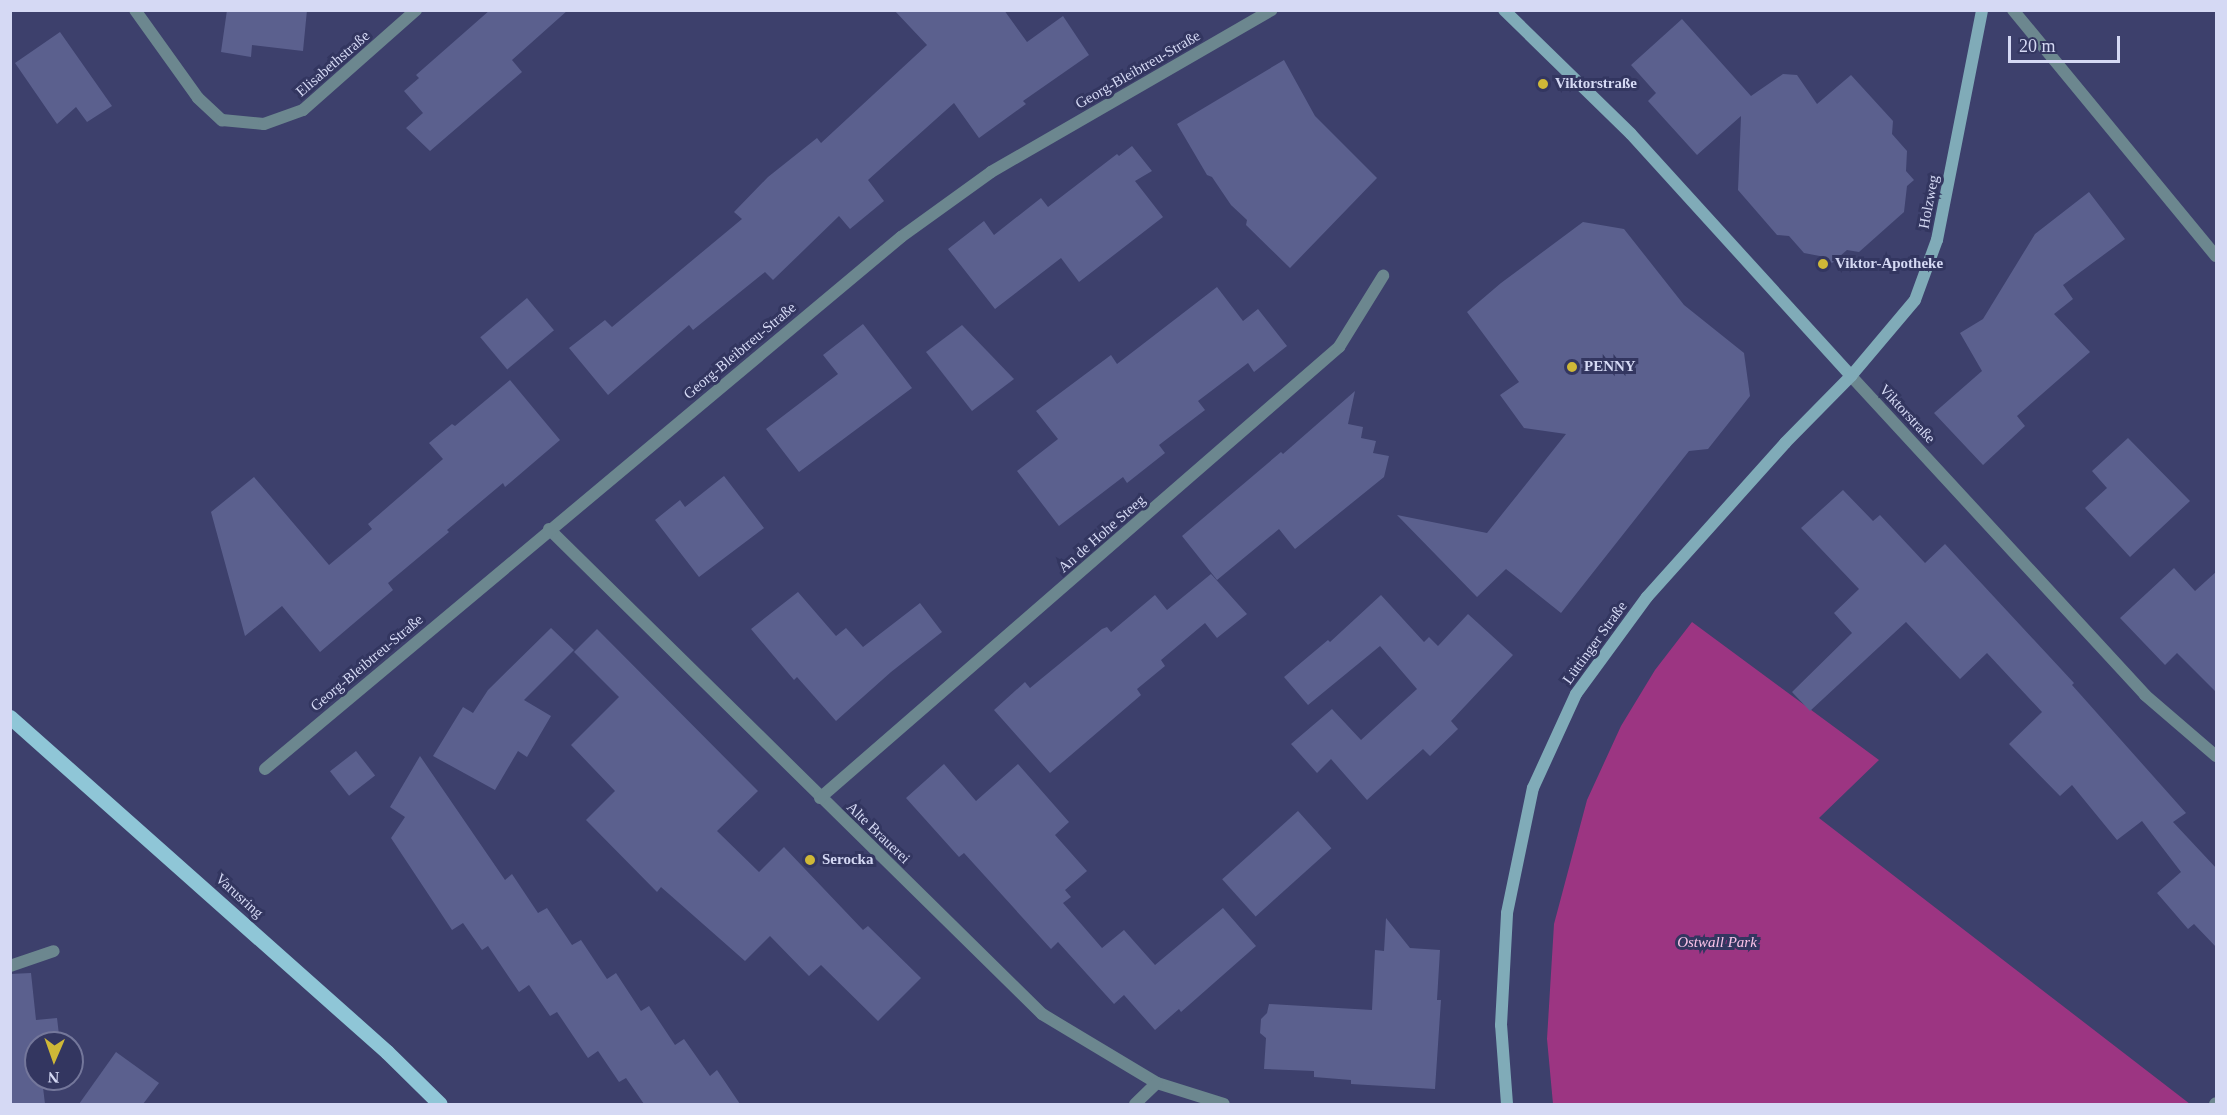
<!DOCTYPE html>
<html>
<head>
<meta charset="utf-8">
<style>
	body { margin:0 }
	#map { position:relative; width:2227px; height:1115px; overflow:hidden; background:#3d406c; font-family:"Times New Roman",serif }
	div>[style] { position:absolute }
	.green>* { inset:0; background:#9c3582 }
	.building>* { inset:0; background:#5b608e; transform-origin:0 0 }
	.street>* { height:12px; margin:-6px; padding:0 6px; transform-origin:6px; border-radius:6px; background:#6c878f }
	.secondary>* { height:12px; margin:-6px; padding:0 6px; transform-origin:6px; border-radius:6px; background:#80abb8 }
	.primary>* { height:15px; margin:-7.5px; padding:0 7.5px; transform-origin:7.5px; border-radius:7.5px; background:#8fc6d7 }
	.dots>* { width:16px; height:16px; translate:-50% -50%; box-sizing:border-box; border:3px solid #333660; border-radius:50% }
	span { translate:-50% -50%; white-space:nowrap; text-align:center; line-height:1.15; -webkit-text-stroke:6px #333660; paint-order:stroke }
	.street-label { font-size:15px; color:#d5d9f4 }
	.poi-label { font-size:15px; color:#d5d9f4; font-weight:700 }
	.left { translate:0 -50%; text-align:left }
	.park-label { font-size:15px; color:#fac3e8; font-style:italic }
	.frame { position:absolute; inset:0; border:12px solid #d5d9f4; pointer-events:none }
	.north { position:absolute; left:24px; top:1031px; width:60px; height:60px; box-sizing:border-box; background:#333660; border:2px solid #74779b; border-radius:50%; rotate:182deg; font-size:16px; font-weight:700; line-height:24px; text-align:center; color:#d5d9f4 }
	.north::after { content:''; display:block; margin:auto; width:21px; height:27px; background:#cfb837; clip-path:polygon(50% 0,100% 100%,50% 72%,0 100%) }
	.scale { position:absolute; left:2008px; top:36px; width:112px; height:27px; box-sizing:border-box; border:3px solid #d5d9f4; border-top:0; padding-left:8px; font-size:18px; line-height:21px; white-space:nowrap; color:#d5d9f4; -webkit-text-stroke:4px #333660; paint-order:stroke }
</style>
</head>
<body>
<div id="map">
	<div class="green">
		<i style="clip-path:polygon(1692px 622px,1879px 760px,1819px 818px,2190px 1104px,1553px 1104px,1547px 1039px,1554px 924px,1587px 800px,1621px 726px,1655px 670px)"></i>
	</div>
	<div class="building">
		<i style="clip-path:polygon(227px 10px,307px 10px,303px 51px,252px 45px,251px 57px,221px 52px)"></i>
		<i style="clip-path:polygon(490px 10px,568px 10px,512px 60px,522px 72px,430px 151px,406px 128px,423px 113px,404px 91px,419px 78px,416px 75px)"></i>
		<i style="clip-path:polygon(894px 10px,1004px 10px,1027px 42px,1063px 16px,1089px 55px,1023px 101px,1026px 104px,979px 138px,954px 103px,868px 180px,884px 201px,850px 229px,839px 216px,773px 280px,765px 272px,693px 330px,689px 325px,608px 395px,569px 348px,605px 320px,612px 327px,742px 219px,734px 212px,768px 177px,817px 138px,821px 143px,927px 45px)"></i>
		<i style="clip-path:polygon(1682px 19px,1751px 96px,1783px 74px,1797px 75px,1817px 104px,1851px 75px,1893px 121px,1892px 134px,1907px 151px,1906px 171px,1914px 180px,1907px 186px,1904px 212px,1859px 252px,1847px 250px,1832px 263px,1825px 257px,1804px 253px,1789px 236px,1777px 235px,1738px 190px,1741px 116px,1697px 155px,1648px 101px,1656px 93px,1631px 65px)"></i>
		<i style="clip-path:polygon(60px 32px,112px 106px,87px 122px,76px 107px,57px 124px,15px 63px)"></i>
		<i style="clip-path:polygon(1284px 60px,1315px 116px,1377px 178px,1290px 268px,1246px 225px,1247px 220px,1231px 205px,1212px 177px,1207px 175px,1177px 124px)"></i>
		<i style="clip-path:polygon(1132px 146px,1152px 171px,1135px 181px,1163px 217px,1079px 282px,1061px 258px,995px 309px,948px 249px,984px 221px,994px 235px,1041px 198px,1048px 207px,1117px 154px,1119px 156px)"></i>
		<i style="clip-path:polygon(2089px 192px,2125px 239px,2063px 285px,2073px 299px,2054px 314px,2090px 352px,2017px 416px,2025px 426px,1983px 465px,1934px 413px,1982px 371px,1960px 333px,1983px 319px,2035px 234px)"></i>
		<i style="clip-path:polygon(1583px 222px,1624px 229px,1684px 305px,1744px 353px,1750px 396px,1708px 449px,1689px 451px,1561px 613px,1506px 569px,1477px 597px,1397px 515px,1487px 533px,1566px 434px,1524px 428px,1500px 395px,1519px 382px,1467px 312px,1501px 283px)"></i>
		<i style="clip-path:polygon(1217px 287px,1243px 321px,1258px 309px,1287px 346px,1254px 372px,1248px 363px,1198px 401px,1205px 410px,1159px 445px,1165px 453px,1127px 483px,1123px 477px,1059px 526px,1017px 471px,1058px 439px,1036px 411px,1111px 355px,1117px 364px)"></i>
		<i style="left:527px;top:298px;width:42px;height:61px;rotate:50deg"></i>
		<i style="clip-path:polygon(863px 324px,912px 388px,799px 472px,766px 429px,838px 374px,823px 355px)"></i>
		<i style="clip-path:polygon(962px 325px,1014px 379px,972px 411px,926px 352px)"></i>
		<i style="clip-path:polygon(510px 380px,560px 440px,505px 487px,503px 483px,447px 530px,449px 532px,388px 583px,393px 590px,320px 652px,282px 606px,245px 636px,211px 512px,254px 477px,329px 565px,372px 529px,368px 524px,443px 459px,429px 443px,452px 424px,455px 426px)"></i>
		<i style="clip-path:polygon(1355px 391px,1348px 424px,1363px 427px,1361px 438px,1376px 441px,1373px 453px,1389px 456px,1384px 477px,1295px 549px,1279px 529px,1217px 580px,1182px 536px,1281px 452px,1283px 454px)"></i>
		<i style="clip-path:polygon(2128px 438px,2190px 501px,2130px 557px,2085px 508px,2107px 488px,2092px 471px)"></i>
		<i style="clip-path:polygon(724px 476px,764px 528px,699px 577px,655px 520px,680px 500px,685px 507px)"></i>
		<i style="clip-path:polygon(1843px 490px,1873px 521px,1880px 515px,1925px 563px,1945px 544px,2074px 683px,2072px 685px,2186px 813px,2173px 822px,2217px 869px,2217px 948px,2194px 924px,2188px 929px,2157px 893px,2181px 872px,2142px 821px,2117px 840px,2072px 785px,2060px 796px,2009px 744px,2042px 712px,1987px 653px,1960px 679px,1906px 622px,1810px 711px,1792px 692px,1852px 633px,1834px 613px,1859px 589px,1801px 528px)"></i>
		<i style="clip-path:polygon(2174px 568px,2195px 591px,2217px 571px,2217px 693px,2177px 653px,2165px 665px,2120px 618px)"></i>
		<i style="clip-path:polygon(1211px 574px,1247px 614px,1217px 638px,1205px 623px,1161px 660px,1165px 666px,1137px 689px,1141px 695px,1050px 773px,994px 710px,1025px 682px,1030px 688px,1102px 629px,1107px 627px,1111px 632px,1155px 595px,1167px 610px)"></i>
		<i style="clip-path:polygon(798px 592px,836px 636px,846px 628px,863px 647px,920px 603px,942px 632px,891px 672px,836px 721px,797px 677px,794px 680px,751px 629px)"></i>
		<i style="clip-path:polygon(1381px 595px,1424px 642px,1429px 637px,1438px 646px,1468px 614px,1513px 655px,1451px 721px,1458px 729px,1430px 756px,1423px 749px,1367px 800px,1331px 759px,1317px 773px,1291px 744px,1332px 709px,1361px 740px,1417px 689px,1380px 646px,1308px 705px,1284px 677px,1328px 640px,1330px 642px)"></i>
		<i style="clip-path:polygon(551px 628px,574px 650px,524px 700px,551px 716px,527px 757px,518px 751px,495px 790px,433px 756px,463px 707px,473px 713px,488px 690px)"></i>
		<i style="clip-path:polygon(597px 629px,758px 791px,717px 831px,759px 872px,784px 847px,863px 930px,868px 926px,921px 978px,878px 1021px,821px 965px,809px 976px,770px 936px,745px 961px,661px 887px,657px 892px,586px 820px,615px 791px,571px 745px,619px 697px,574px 652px)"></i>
		<i style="left:356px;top:751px;width:31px;height:33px;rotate:52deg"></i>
		<i style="clip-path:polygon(420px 756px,505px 880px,512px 874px,538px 913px,547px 908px,572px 945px,581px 940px,607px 979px,616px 973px,641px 1011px,649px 1006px,675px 1045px,684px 1039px,710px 1076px,717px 1070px,740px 1104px,644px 1104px,626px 1078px,619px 1082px,598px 1051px,588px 1058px,557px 1012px,550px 1016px,529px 985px,519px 992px,488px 946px,482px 950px,463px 923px,452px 930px,391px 838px,405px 817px,390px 807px)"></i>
		<i style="clip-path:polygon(944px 764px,976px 801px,1018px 764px,1069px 822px,1055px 835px,1087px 871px,1065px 890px,1071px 897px,1063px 903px,1102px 948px,1124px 930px,1155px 965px,1223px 908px,1256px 946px,1181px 1012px,1179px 1009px,1155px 1030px,1124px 995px,1114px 1004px,1058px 942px,1051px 949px,964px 853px,959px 857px,906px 798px)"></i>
		<i style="left:1298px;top:811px;width:50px;height:102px;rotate:48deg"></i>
		<i style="clip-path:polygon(1386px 918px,1410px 948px,1440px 950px,1437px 1000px,1441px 1000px,1435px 1089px,1351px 1084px,1351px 1080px,1314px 1077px,1314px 1071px,1264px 1069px,1266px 1038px,1260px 1033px,1261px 1019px,1267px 1013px,1269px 1004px,1372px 1010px,1375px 950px,1384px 951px)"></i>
		<i style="clip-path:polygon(31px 973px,36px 1020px,57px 1018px,60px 1043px,36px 1043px,36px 1079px,42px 1079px,45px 1104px,10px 1104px,10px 974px)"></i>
		<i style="clip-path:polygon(116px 1052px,159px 1083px,143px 1104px,79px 1104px)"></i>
	</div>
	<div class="street">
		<i style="left:135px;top:10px;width:108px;rotate:54.4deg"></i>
		<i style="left:198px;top:98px;width:33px;rotate:43deg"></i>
		<i style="left:222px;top:120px;width:42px;rotate:5.4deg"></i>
		<i style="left:264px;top:124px;width:41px;rotate:-19.7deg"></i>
		<i style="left:303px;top:110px;width:151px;rotate:-41.5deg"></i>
		<i style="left:2013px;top:10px;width:319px;rotate:50.5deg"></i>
		<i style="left:1851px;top:376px;width:434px;rotate:47.3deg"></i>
		<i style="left:2145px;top:695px;width:94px;rotate:40.7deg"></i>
		<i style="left:549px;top:529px;width:692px;rotate:44.53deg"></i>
		<i style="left:1042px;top:1014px;width:134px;rotate:31deg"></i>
		<i style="left:1157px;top:1083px;width:70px;rotate:17.4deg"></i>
		<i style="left:265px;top:769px;width:829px;rotate:-39.91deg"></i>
		<i style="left:901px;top:237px;width:111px;rotate:-35.8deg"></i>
		<i style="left:991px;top:172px;width:324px;rotate:-30deg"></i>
		<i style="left:820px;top:798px;width:688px;rotate:-40.99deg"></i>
		<i style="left:1339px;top:347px;width:84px;rotate:-58.2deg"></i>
		<i style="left:10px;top:966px;width:46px;rotate:-18.8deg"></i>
		<i style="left:1135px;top:1104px;width:30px;rotate:-44deg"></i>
		<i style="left:2215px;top:1104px;width:1px;rotate:-45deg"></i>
	</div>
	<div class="secondary">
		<i style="left:1504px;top:10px;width:177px;rotate:44.3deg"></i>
		<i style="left:1631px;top:134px;width:327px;rotate:47.7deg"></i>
		<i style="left:1507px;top:1104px;width:79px;rotate:-94.3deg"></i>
		<i style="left:1501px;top:1025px;width:112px;rotate:-86.9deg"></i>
		<i style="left:1507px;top:913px;width:128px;rotate:-78.3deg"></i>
		<i style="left:1533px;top:788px;width:103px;rotate:-65.4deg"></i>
		<i style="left:1576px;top:694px;width:120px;rotate:-53.8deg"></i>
		<i style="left:1647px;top:597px;width:207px;rotate:-48.1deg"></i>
		<i style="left:1785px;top:443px;width:94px;rotate:-45.4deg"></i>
		<i style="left:1851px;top:376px;width:99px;rotate:-49.9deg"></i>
		<i style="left:1915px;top:300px;width:64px;rotate:-69.9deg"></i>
		<i style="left:1937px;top:240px;width:234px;rotate:-78.9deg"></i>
	</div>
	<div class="primary">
		<i style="left:10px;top:717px;width:504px;rotate:41.62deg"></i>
		<i style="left:387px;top:1052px;width:74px;rotate:44.5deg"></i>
	</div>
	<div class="dots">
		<i style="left:1543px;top:84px;background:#cfb837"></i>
		<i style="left:1823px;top:264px;background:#cfb837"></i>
		<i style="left:1572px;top:367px;background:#cfb837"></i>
		<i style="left:810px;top:860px;background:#cfb837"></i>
	</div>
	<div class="street-label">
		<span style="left:333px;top:64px;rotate:-41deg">Elisabethstraße</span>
		<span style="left:1138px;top:70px;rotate:-30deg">Georg-Bleibtreu-Straße</span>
		<span style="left:1929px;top:202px;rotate:-79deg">Holzweg</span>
		<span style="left:740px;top:351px;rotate:-40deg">Georg-Bleibtreu-Straße</span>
		<span style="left:1907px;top:414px;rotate:47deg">Viktorstraße</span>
		<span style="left:1102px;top:534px;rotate:-41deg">An de Hohe Steeg</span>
		<span style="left:1595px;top:643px;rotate:-54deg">Lüttinger Straße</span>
		<span style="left:367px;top:663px;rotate:-40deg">Georg-Bleibtreu-Straße</span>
		<span style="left:878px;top:833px;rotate:44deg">Alte Brauerei</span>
		<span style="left:239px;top:896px;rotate:42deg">Varusring</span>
	</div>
	<div class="poi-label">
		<span class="left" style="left:1555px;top:84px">Viktorstraße</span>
		<span class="left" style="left:1835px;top:264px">Viktor-Apotheke</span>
		<span class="left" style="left:1584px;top:367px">PENNY</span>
		<span class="left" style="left:822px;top:860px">Serocka</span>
	</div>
	<div class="park-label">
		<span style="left:1717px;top:943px">Ostwall Park</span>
	</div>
	<div class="frame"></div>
	<div class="north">N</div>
	<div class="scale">20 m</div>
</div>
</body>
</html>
